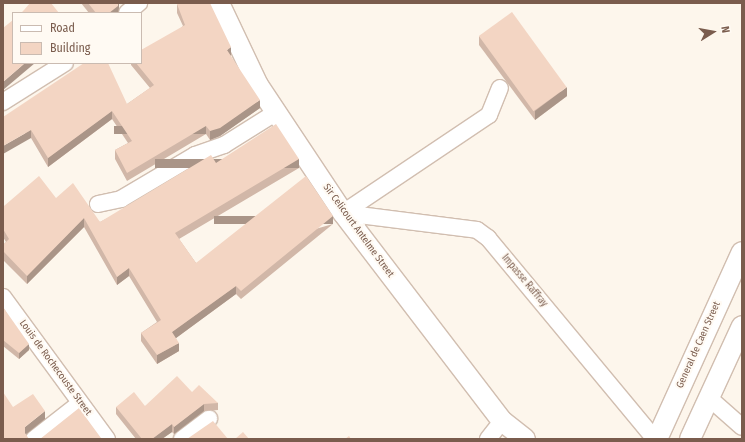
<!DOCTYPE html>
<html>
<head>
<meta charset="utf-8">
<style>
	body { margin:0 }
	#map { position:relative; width:745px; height:442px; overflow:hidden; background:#fdf6ec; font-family:"Fira Sans Condensed",sans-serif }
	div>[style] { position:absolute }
	.roads { filter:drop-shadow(1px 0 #d1beb0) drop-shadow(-1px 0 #d1beb0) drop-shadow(0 1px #d1beb0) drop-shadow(0 -1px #d1beb0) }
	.minor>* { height:16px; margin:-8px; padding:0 8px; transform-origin:8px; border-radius:8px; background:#fff }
	.tertiary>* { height:20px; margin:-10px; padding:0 10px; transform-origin:10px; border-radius:10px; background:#fff }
	.wall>* { inset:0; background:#d1b7a8 }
	.shaded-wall>* { inset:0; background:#aa9588; transform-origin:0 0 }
	.building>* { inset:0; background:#f3d5c3; transform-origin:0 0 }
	span { translate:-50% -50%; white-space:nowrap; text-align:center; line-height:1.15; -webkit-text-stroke:4px #fffaf3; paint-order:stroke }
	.street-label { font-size:10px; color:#7a5c4d }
	.frame { position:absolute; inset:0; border:4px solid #7a5c4d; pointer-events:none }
	.legend { position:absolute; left:12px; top:12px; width:130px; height:52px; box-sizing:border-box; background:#fffaf3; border:1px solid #cabbb1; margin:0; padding:5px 7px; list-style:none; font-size:12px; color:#7a5c4d }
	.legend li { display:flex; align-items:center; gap:8px; height:20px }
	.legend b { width:20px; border:1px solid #cabbb1 }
	.north { position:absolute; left:693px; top:12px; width:40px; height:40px; -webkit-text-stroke:3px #fffaf3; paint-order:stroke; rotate:79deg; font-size:11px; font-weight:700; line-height:16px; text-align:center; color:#7a5c4d }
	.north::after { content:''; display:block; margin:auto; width:14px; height:18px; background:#7a5c4d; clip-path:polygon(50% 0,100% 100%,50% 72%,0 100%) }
</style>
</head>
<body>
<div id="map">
	<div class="roads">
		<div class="minor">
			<i style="left:127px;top:13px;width:16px;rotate:-40deg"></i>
			<i style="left:3px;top:102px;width:73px;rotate:-32.2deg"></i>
			<i style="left:98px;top:204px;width:24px;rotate:-12deg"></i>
			<i style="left:121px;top:199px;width:86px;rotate:-30.7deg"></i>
			<i style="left:195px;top:155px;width:31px;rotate:-19deg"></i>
			<i style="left:224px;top:145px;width:60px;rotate:-32.1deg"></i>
			<i style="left:343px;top:213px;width:135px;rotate:7.2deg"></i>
			<i style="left:477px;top:230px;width:14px;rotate:36deg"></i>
			<i style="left:488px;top:238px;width:261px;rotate:50.3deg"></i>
			<i style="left:343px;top:213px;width:176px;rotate:-33.9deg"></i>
			<i style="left:489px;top:115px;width:29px;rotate:-68deg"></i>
			<i style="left:3px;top:297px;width:176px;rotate:53.8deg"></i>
			<i style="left:708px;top:397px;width:45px;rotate:41.4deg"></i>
			<i style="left:34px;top:439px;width:58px;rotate:-38deg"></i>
			<i style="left:182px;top:439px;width:34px;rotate:-37deg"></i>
			<i style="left:488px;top:439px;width:23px;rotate:-52deg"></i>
		</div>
		<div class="tertiary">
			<i style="left:219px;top:3px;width:91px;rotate:64.6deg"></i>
			<i style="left:258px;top:85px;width:154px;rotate:56.4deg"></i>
			<i style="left:343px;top:213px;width:262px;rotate:52.6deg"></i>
			<i style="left:502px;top:421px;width:29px;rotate:38deg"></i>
			<i style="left:657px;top:439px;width:205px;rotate:-65.6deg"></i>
			<i style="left:690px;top:439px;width:124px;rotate:-65.3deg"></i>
		</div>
	</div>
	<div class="wall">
		<i style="clip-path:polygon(81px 3px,119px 3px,118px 13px,89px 13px)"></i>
		<i style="clip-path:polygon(177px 4px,231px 55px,230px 56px,260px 108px,220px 136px,210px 140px,206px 134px,127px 181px,115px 159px,115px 150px,128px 143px,112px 119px,48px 167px,31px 138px,3px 117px,127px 104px,150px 88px,131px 65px,131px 63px,141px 63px,183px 26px,177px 13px)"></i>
		<i style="clip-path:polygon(479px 36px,567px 96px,535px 120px,479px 45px)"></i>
		<i style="clip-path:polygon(216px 163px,299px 168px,179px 239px,196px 263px,333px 224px,241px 299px,236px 294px,176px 338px,179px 351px,157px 364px,141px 341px,141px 333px,157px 322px,129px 276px,117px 285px,84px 227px,27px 284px,3px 260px,3px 245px,6px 242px,3px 237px,3px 205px,4px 206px,56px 198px,100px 222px)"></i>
		<i style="clip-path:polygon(3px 307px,29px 350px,19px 359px,3px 346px)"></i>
		<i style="clip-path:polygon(192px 392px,218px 403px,218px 410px,204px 411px,174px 434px,172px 432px,162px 439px,136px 439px,116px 414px,116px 407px,145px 406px)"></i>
	</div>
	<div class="shaded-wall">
		<i style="clip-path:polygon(118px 3px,119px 3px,119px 8px,118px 13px,109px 13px)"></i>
		<i style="clip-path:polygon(231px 47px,231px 55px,227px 59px,227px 50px)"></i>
		<i style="clip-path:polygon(25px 63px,35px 63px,3px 90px,3px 82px)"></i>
		<i style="clip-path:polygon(567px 87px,567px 96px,535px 120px,535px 111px)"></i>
		<i style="clip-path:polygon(260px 100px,260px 108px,220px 136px,210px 140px,210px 131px)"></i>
		<i style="clip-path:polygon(112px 111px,112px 119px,48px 167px,48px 158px)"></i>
		<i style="left:206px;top:126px;width:8px;height:92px;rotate:90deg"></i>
		<i style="clip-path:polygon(31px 130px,31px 138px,3px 154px,3px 146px)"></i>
		<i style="left:299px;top:159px;width:9px;height:144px;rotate:90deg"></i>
		<i style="left:333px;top:216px;width:8px;height:119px;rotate:90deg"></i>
		<i style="clip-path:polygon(84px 218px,84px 227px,27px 284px,27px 276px)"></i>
		<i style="clip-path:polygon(129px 268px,129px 276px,117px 285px,117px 277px)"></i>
		<i style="clip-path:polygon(236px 286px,236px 294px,172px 341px,172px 332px)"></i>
		<i style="clip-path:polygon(179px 343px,179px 351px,157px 364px,157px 355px)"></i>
		<i style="clip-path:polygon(29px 344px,29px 350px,19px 359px,19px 353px)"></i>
		<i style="clip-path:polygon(204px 404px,204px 411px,174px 434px,174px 427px)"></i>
		<i style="clip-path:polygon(45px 411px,45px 419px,25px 435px,25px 427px)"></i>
		<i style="clip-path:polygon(172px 424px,172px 432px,162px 439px,152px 439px)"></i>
	</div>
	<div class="building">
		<i style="clip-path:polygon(30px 3px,51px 3px,59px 13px,21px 13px,24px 10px)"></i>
		<i style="clip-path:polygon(88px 3px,118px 3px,118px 6px,109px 13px,96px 13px)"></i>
		<i style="clip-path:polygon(179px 3px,210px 3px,231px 47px,227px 50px,260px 100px,220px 128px,210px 131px,206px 126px,127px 173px,115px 150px,132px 141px,112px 111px,48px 158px,31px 130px,3px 146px,3px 117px,84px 63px,108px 63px,127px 104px,154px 85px,136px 63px,141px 63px,141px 50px,185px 25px,177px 4px)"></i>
		<i style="left:512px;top:12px;width:93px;height:41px;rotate:54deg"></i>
		<i style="clip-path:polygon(13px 20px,13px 63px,25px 63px,3px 82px,3px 28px)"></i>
		<i style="clip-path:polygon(276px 124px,299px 159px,175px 233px,196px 263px,306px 176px,333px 216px,241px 291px,236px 286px,172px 332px,179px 343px,157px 355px,141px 333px,161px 320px,129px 268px,117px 277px,84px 218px,27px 276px,3px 251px,3px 245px,9px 239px,3px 229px,3px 205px,4px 206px,39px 176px,56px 198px,73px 183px,100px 222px,211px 155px,216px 163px)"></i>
		<i style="clip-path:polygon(3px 307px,29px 344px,19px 353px,3px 340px)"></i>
		<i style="clip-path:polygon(177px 376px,192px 392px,199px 385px,218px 403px,204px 404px,174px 427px,172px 424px,152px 439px,142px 439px,116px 407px,134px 392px,145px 406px)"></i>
		<i style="clip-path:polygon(3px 392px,13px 407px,33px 394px,45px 411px,25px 427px,25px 433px,29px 439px,3px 439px)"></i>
		<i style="clip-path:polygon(79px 408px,101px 438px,100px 439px,37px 439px,40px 439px)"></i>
		<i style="clip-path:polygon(213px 421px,228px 439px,187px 439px)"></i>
		<i style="clip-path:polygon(243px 432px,249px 439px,235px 439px)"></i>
		<i style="clip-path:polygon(349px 436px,351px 439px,345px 439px)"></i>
	</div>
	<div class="street-label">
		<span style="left:358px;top:231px;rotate:54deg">Sir Celicourt Antelme Street</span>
		<span style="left:524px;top:281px;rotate:50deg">Impasse Raffray</span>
		<span style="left:699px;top:345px;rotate:-66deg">General de Caen Street</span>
		<span style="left:55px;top:368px;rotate:54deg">Louis de Rochecouste Street</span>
	</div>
	<div class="frame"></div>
	<ul class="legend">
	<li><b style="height:5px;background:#fff"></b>Road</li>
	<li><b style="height:11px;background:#f3d5c3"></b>Building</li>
	</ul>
	<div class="north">N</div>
</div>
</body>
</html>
